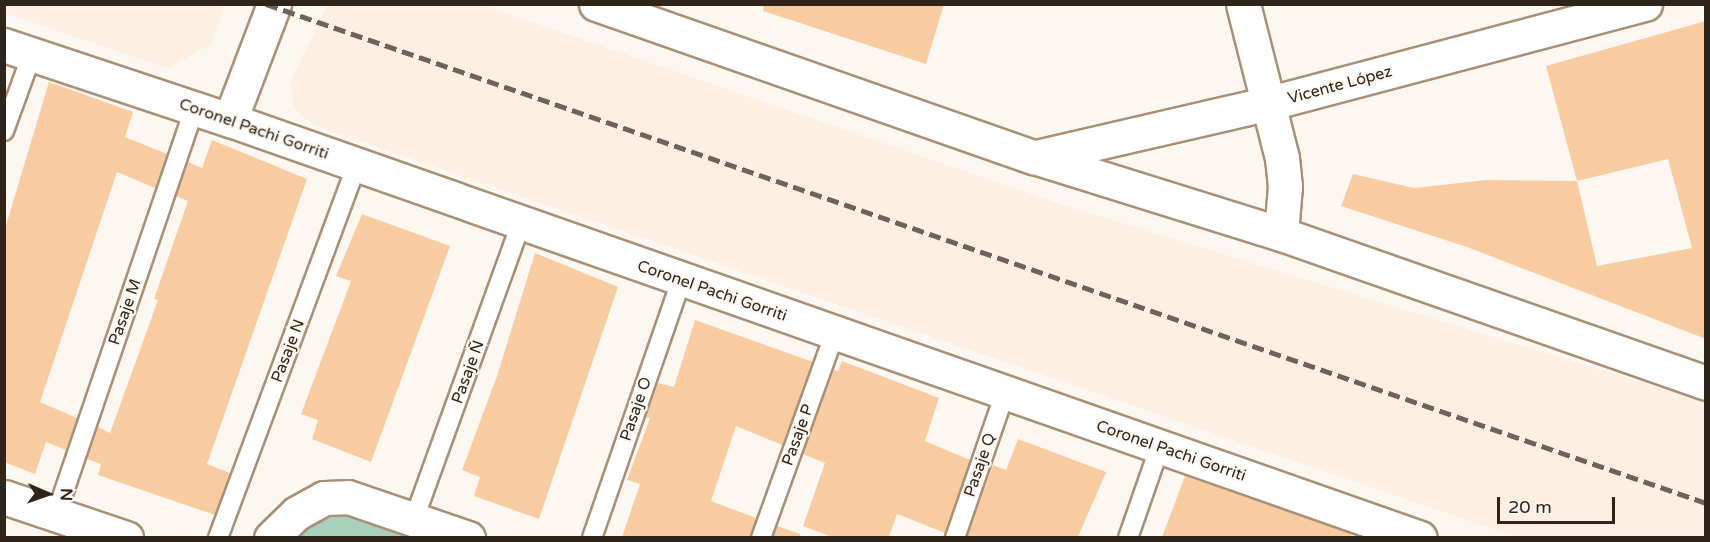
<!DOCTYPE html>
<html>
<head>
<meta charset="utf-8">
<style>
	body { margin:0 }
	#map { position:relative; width:1710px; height:542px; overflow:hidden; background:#fdf7f1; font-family:"Varela Round",sans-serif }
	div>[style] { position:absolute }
	.built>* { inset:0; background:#fdefe1 }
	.green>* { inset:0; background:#a8d0bd }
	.building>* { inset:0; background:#f8cca0 }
	.roads { filter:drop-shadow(2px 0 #a98f75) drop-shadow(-2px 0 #a98f75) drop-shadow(0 2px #a98f75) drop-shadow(0 -2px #a98f75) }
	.service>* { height:18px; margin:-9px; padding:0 9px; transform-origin:9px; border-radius:9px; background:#fff }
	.minor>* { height:33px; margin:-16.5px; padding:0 16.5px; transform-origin:16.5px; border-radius:16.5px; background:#fff }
	.rail>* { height:4.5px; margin-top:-2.25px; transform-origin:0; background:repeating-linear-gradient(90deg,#6c6359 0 12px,transparent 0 18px) }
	span { translate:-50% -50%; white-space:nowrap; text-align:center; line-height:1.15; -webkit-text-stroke:4.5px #fdf7f1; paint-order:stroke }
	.street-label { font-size:16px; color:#2f2419 }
	.frame { position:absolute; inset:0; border:6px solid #2f2419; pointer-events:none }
	.north { position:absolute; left:18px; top:464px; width:60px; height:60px; -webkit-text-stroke:4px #fdf7f1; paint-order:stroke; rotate:92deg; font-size:16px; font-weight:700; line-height:24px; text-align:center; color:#2f2419 }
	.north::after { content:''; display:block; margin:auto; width:21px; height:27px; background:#2f2419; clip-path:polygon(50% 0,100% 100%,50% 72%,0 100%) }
	.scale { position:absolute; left:1497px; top:497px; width:118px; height:27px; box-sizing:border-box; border:3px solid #2f2419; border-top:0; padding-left:8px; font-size:18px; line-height:21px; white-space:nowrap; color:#2f2419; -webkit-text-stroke:4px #fdf7f1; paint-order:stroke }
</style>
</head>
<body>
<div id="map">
	<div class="built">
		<i style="clip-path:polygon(4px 5px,5px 4px,224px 5px,213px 43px,167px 68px,5px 13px)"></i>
		<i style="clip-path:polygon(328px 5px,482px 5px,1063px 205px,1705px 402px,1705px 537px,1517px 537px,313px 125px,294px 109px,291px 81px)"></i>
	</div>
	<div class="green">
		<i style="clip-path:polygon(324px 498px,468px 538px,271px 538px)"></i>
	</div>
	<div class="building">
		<i style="clip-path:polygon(764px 4px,944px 4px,926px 64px,763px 11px)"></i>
		<i style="clip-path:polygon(evenodd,1706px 21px,1706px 339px,1467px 247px,1341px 206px,1353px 174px,1414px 188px,1487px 180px,1577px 181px,1546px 66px,1706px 21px,1668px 159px,1692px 248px,1597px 266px,1577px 181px,1668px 159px)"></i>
		<i style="clip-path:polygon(49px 82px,133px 112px,125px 137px,167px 154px,155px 188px,117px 172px,40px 402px,77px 418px,66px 450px,46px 442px,35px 474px,4px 462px,4px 232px)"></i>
		<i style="clip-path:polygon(212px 140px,307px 179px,207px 464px,230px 473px,215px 515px,98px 475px,101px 464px,87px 459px,98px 427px,110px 433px,158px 300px,154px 299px,188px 201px,176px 196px,188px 162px,202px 168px)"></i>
		<i style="clip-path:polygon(362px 214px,450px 246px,371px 462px,312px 439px,318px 420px,301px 414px,351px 281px,336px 276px)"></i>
		<i style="clip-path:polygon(535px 253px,618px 287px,539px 519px,474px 496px,480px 477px,462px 470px,497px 376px)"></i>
		<i style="clip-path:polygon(695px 320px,813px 362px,782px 445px,736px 426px,711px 501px,756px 518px,750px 537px,622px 537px,640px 484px,627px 480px,650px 418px,646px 417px,658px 383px,674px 387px)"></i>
		<i style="clip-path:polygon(842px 361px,939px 398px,925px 441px,970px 460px,945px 533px,897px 514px,889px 537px,832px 537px,803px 526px,825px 463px,803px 454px,834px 370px,838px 371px)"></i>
		<i style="clip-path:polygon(1018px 439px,1106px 472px,1078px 537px,967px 537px,993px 465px,1006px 470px)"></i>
		<i style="clip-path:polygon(1185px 476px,1349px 533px,1353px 537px,1162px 537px)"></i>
		<i style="clip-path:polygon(777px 526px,800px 534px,800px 537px,773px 537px)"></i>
	</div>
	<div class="roads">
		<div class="service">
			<i style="left:4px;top:131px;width:82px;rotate:-70deg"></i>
			<i style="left:56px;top:515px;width:429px;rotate:-71.2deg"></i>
			<i style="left:414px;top:519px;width:314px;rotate:-70.1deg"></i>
			<i style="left:218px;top:538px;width:398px;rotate:-69.6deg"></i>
			<i style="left:592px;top:538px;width:272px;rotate:-70.9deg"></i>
			<i style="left:761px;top:538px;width:218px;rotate:-70.2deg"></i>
			<i style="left:955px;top:538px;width:153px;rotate:-71deg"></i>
			<i style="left:1128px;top:538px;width:97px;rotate:-70.8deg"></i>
		</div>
		<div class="minor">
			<i style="left:596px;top:4px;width:464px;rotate:19.3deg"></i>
			<i style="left:1034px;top:157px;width:259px;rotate:17.3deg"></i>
			<i style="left:1281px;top:234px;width:450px;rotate:19.3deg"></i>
			<i style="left:1243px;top:4px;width:159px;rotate:75.8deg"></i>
			<i style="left:1282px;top:158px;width:28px;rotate:84deg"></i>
			<i style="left:1285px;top:186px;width:48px;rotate:94.8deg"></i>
			<i style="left:4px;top:45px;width:238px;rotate:18.4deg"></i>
			<i style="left:230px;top:120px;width:1261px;rotate:19.35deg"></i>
			<i style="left:230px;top:120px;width:124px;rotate:-69.2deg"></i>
			<i style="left:1036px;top:157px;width:240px;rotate:-13deg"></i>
			<i style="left:1270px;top:103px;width:388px;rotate:-14.8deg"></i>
			<i style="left:4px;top:497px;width:129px;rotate:18.6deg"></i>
			<i style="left:271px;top:538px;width:36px;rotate:-44deg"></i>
			<i style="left:297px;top:513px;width:31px;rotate:-29deg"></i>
			<i style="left:324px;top:498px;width:24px;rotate:-2deg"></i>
			<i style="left:348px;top:497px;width:127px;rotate:18.9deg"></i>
		</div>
	</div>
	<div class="rail">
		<i style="left:266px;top:4px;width:1524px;rotate:19.11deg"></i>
	</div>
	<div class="street-label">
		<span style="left:1340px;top:85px;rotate:-15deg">Vicente López</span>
		<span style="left:254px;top:129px;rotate:19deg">Coronel Pachi Gorriti</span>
		<span style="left:712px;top:291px;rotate:19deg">Coronel Pachi Gorriti</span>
		<span style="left:125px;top:312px;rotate:-71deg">Pasaje M</span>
		<span style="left:288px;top:351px;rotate:-69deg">Pasaje N</span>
		<span style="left:468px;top:372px;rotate:-70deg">Pasaje Ñ</span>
		<span style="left:636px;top:409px;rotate:-71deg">Pasaje O</span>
		<span style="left:798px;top:435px;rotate:-70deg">Pasaje P</span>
		<span style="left:1171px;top:451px;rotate:19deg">Coronel Pachi Gorriti</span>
		<span style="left:980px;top:465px;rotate:-71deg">Pasaje Q</span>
	</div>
	<div class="frame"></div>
	<div class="north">N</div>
	<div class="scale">20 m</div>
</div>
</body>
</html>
